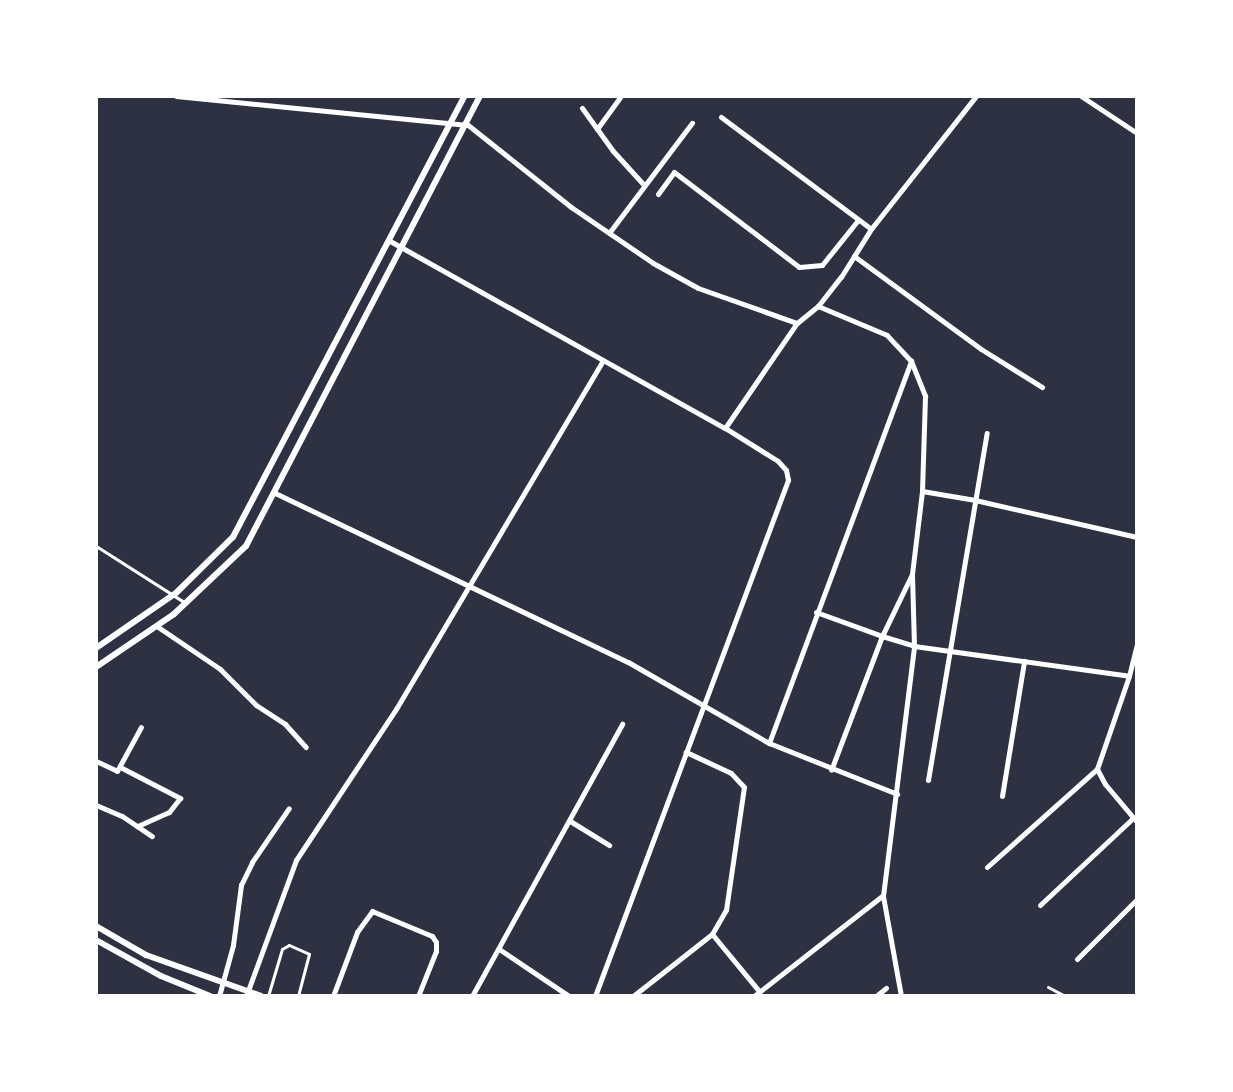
<!DOCTYPE html>
<html>
<head>
<meta charset="utf-8">
<style>
	body { margin:0 }
	#map { position:relative; width:1233px; height:1092px; overflow:hidden; background:#2d3142; font-family:Rubik,sans-serif }
	div>[style] { position:absolute }
	.service>* { height:3px; margin:-1.5px; padding:0 1.5px; transform-origin:1.5px; border-radius:1.5px; background:#fff }
	.minor>* { height:5px; margin:-2.5px; padding:0 2.5px; transform-origin:2.5px; border-radius:2.5px; background:#fff }
	.tertiary>* { height:6px; margin:-3px; padding:0 3px; transform-origin:3px; border-radius:3px; background:#fff }
	span { translate:-50% -50%; white-space:nowrap; text-align:center; line-height:1.15; -webkit-text-stroke:6px #fff; paint-order:stroke }
	.frame { position:absolute; inset:0; border:98px solid #fff; pointer-events:none }
</style>
</head>
<body>
<div id="map">
	<div class="service">
		<i style="left:96px;top:546px;width:104px;rotate:32.5deg"></i>
		<i style="left:1048px;top:987px;width:19px;rotate:28deg"></i>
		<i style="left:268px;top:996px;width:49px;rotate:-73.4deg"></i>
		<i style="left:282px;top:949px;width:8px;rotate:-30deg"></i>
		<i style="left:289px;top:945px;width:22px;rotate:24deg"></i>
		<i style="left:309px;top:954px;width:43px;rotate:104.7deg"></i>
	</div>
	<div class="minor">
		<i style="left:176px;top:96px;width:293px;rotate:5.7deg"></i>
		<i style="left:468px;top:125px;width:132px;rotate:38.5deg"></i>
		<i style="left:571px;top:207px;width:99px;rotate:34.3deg"></i>
		<i style="left:653px;top:263px;width:51px;rotate:29.1deg"></i>
		<i style="left:698px;top:288px;width:105px;rotate:19.5deg"></i>
		<i style="left:1081px;top:96px;width:67px;rotate:33.5deg"></i>
		<i style="left:582px;top:108px;width:53px;rotate:54.2deg"></i>
		<i style="left:613px;top:151px;width:46px;rotate:47.6deg"></i>
		<i style="left:721px;top:117px;width:187px;rotate:36.7deg"></i>
		<i style="left:597px;top:129px;width:41px;rotate:-54deg"></i>
		<i style="left:658px;top:194px;width:27px;rotate:-54deg"></i>
		<i style="left:674px;top:172px;width:157px;rotate:37.2deg"></i>
		<i style="left:799px;top:267px;width:23px;rotate:-5deg"></i>
		<i style="left:822px;top:265px;width:58px;rotate:-51.3deg"></i>
		<i style="left:609px;top:233px;width:138px;rotate:-53deg"></i>
		<i style="left:390px;top:241px;width:384px;rotate:29.2deg"></i>
		<i style="left:725px;top:428px;width:127px;rotate:-55.6deg"></i>
		<i style="left:797px;top:323px;width:27px;rotate:-39deg"></i>
		<i style="left:818px;top:306px;width:37px;rotate:-52deg"></i>
		<i style="left:841px;top:277px;width:57px;rotate:-58deg"></i>
		<i style="left:871px;top:229px;width:169px;rotate:-51.7deg"></i>
		<i style="left:854px;top:256px;width:157px;rotate:36.2deg"></i>
		<i style="left:981px;top:349px;width:72px;rotate:31.9deg"></i>
		<i style="left:911px;top:361px;width:38px;rotate:68deg"></i>
		<i style="left:925px;top:396px;width:95px;rotate:91.8deg"></i>
		<i style="left:922px;top:491px;width:54px;rotate:9.6deg"></i>
		<i style="left:975px;top:500px;width:166px;rotate:12.9deg"></i>
		<i style="left:275px;top:493px;width:391px;rotate:25.6deg"></i>
		<i style="left:628px;top:662px;width:163px;rotate:29.9deg"></i>
		<i style="left:769px;top:743px;width:138px;rotate:21.7deg"></i>
		<i style="left:912px;top:574px;width:69px;rotate:115.8deg"></i>
		<i style="left:882px;top:636px;width:34px;rotate:17deg"></i>
		<i style="left:914px;top:646px;width:72px;rotate:-91.6deg"></i>
		<i style="left:912px;top:574px;width:84px;rotate:-83.1deg"></i>
		<i style="left:816px;top:612px;width:70px;rotate:20deg"></i>
		<i style="left:882px;top:636px;width:143px;rotate:110.8deg"></i>
		<i style="left:158px;top:627px;width:75px;rotate:34.1deg"></i>
		<i style="left:220px;top:669px;width:51px;rotate:45deg"></i>
		<i style="left:256px;top:705px;width:35px;rotate:33deg"></i>
		<i style="left:285px;top:724px;width:31px;rotate:48deg"></i>
		<i style="left:1129px;top:676px;width:98px;rotate:109deg"></i>
		<i style="left:1097px;top:769px;width:17px;rotate:62deg"></i>
		<i style="left:1105px;top:784px;width:50px;rotate:49.9deg"></i>
		<i style="left:769px;top:743px;width:408px;rotate:-69.6deg"></i>
		<i style="left:911px;top:361px;width:35px;rotate:-133deg"></i>
		<i style="left:887px;top:335px;width:75px;rotate:-157.2deg"></i>
		<i style="left:96px;top:761px;width:23px;rotate:25deg"></i>
		<i style="left:117px;top:771px;width:50px;rotate:-61.4deg"></i>
		<i style="left:120px;top:767px;width:68px;rotate:27.3deg"></i>
		<i style="left:180px;top:798px;width:18px;rotate:128deg"></i>
		<i style="left:169px;top:812px;width:35px;rotate:156deg"></i>
		<i style="left:928px;top:780px;width:352px;rotate:-80.4deg"></i>
		<i style="left:1002px;top:796px;width:137px;rotate:-80.7deg"></i>
		<i style="left:96px;top:805px;width:28px;rotate:23deg"></i>
		<i style="left:122px;top:816px;width:36px;rotate:34deg"></i>
		<i style="left:570px;top:821px;width:46px;rotate:31.6deg"></i>
		<i style="left:987px;top:867px;width:147px;rotate:-41.7deg"></i>
		<i style="left:1040px;top:905px;width:127px;rotate:-43.1deg"></i>
		<i style="left:712px;top:934px;width:74px;rotate:50.5deg"></i>
		<i style="left:499px;top:949px;width:84px;rotate:33.9deg"></i>
		<i style="left:1077px;top:959px;width:85px;rotate:-45deg"></i>
		<i style="left:219px;top:996px;width:53px;rotate:-74.6deg"></i>
		<i style="left:233px;top:945px;width:61px;rotate:-82.4deg"></i>
		<i style="left:241px;top:885px;width:25px;rotate:-64deg"></i>
		<i style="left:252px;top:862px;width:65px;rotate:-55.6deg"></i>
		<i style="left:246px;top:996px;width:145px;rotate:-69.8deg"></i>
		<i style="left:296px;top:860px;width:181px;rotate:-56.5deg"></i>
		<i style="left:396px;top:709px;width:405px;rotate:-59.3deg"></i>
		<i style="left:333px;top:996px;width:68px;rotate:-69.4deg"></i>
		<i style="left:357px;top:932px;width:26px;rotate:-54deg"></i>
		<i style="left:372px;top:911px;width:65px;rotate:22.6deg"></i>
		<i style="left:432px;top:936px;width:7px;rotate:56deg"></i>
		<i style="left:436px;top:942px;width:9px;rotate:90deg"></i>
		<i style="left:436px;top:951px;width:48px;rotate:111.8deg"></i>
		<i style="left:472px;top:996px;width:311px;rotate:-61.1deg"></i>
		<i style="left:595px;top:996px;width:551px;rotate:-69.49deg"></i>
		<i style="left:788px;top:480px;width:10px;rotate:-101deg"></i>
		<i style="left:786px;top:470px;width:12px;rotate:-132deg"></i>
		<i style="left:778px;top:461px;width:62px;rotate:-148.1deg"></i>
		<i style="left:633px;top:996px;width:100px;rotate:-38.1deg"></i>
		<i style="left:712px;top:934px;width:28px;rotate:-60deg"></i>
		<i style="left:726px;top:910px;width:124px;rotate:-81.7deg"></i>
		<i style="left:744px;top:787px;width:19px;rotate:-133deg"></i>
		<i style="left:731px;top:773px;width:50px;rotate:-155deg"></i>
		<i style="left:754px;top:996px;width:162px;rotate:-38deg"></i>
		<i style="left:876px;top:996px;width:13px;rotate:-39deg"></i>
		<i style="left:901px;top:996px;width:102px;rotate:-100.2deg"></i>
		<i style="left:883px;top:896px;width:252px;rotate:-82.9deg"></i>
		<i style="left:914px;top:646px;width:217px;rotate:7.9deg"></i>
		<i style="left:1129px;top:676px;width:34px;rotate:-76deg"></i>
	</div>
	<div class="tertiary">
		<i style="left:96px;top:648px;width:97px;rotate:-34.5deg"></i>
		<i style="left:176px;top:593px;width:80px;rotate:-44.5deg"></i>
		<i style="left:233px;top:537px;width:498px;rotate:-62.3deg"></i>
		<i style="left:96px;top:667px;width:94px;rotate:-34.2deg"></i>
		<i style="left:174px;top:614px;width:99px;rotate:-43.4deg"></i>
		<i style="left:246px;top:546px;width:507px;rotate:-62.53deg"></i>
		<i style="left:96px;top:926px;width:58px;rotate:30.1deg"></i>
		<i style="left:146px;top:955px;width:122px;rotate:19.6deg"></i>
		<i style="left:96px;top:940px;width:74px;rotate:29deg"></i>
		<i style="left:161px;top:976px;width:53px;rotate:22.2deg"></i>
	</div>
	<div class="frame"></div>
</div>
</body>
</html>
